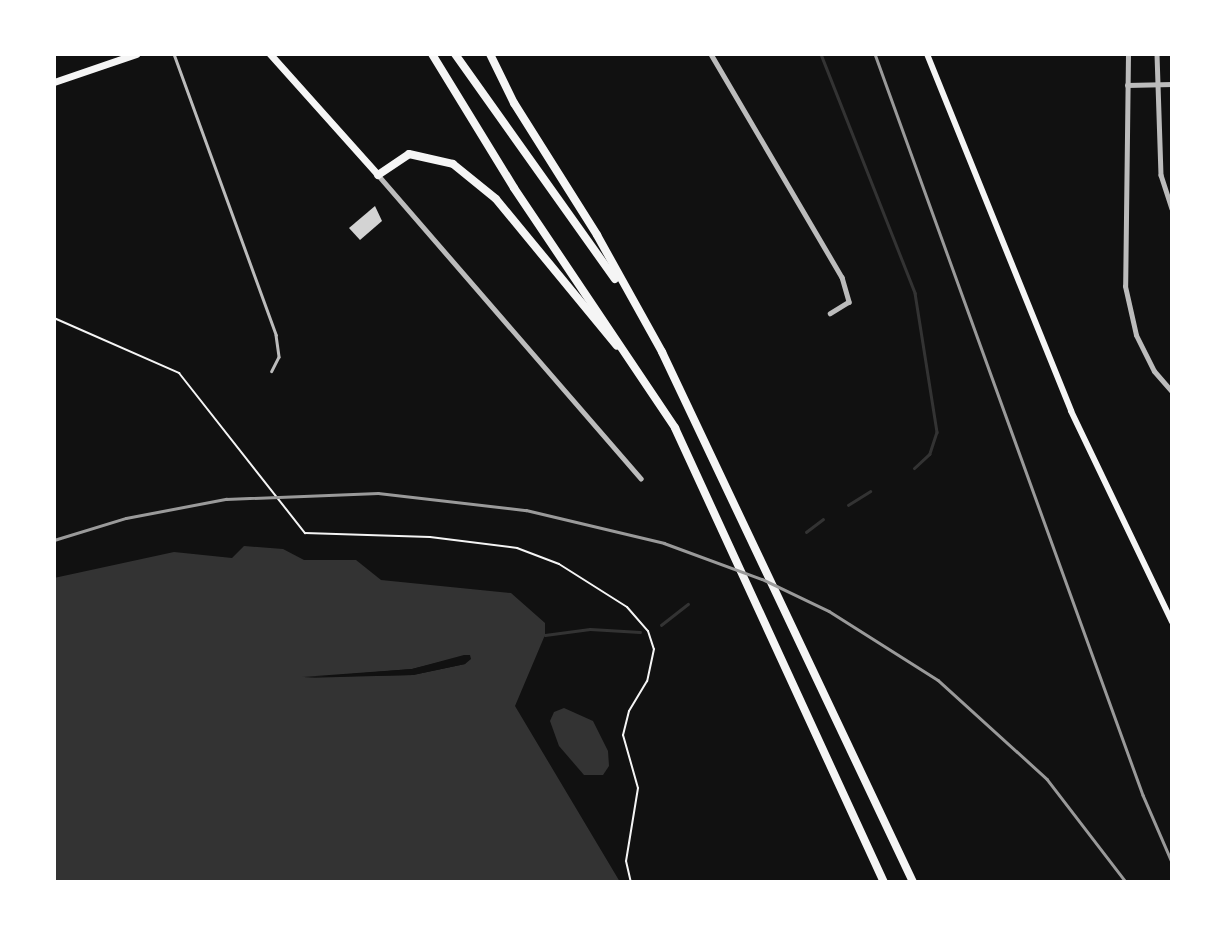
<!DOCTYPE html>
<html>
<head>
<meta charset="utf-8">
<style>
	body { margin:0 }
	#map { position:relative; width:1226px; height:936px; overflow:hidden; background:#111; font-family:"Public Sans",sans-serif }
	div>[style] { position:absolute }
	.water>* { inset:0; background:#333 }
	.pier>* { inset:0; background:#111 }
	.stream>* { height:2.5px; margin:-1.25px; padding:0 1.25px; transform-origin:1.25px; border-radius:1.25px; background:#333 }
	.building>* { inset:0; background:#d3d3d3 }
	.path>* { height:2px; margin:-1px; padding:0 1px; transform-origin:1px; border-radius:1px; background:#f5f5f5 }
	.service>* { height:2.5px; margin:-1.25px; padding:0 1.25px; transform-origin:1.25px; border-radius:1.25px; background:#bcbcbc }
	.minor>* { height:4.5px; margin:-2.25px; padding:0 2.25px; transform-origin:2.25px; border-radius:2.25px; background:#bcbcbc }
	.tertiary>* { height:5px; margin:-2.5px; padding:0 2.5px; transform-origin:2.5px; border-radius:2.5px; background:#bcbcbc }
	.secondary>* { height:6px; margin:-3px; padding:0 3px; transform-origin:3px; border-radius:3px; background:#f5f5f5 }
	.primary>* { height:7px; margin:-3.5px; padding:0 3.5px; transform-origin:3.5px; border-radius:3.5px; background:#f5f5f5 }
	.motorway>* { height:8px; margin:-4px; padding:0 4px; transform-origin:4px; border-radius:4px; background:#f5f5f5 }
	.rail>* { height:2.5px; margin:-1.25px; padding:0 1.25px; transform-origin:1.25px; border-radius:1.25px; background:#9a9a9a }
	span { translate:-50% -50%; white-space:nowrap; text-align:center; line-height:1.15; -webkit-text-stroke:5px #fff; paint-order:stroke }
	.frame { position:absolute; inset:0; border:56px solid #fff; pointer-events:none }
</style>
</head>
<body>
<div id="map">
	<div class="water">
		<i style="clip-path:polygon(evenodd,244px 546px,283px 549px,304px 560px,356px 560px,381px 580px,511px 593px,545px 623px,545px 635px,515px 706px,620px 882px,54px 882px,54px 578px,174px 552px,232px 558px,244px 546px,469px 655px,465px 664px,413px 675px,302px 677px,412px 669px,469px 655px)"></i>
		<i style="clip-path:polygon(564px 708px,593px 721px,608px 751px,609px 766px,603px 775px,584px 775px,559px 746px,550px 721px,554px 712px)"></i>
	</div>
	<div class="pier">
		<i style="clip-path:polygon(464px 655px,470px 655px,471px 659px,465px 664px,413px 675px,303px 678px,412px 669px)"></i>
	</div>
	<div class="stream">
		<i style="left:821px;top:54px;width:257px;rotate:68.5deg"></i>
		<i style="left:915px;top:293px;width:141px;rotate:81deg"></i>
		<i style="left:937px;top:432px;width:23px;rotate:108deg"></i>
		<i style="left:930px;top:454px;width:21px;rotate:137deg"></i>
		<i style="left:848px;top:505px;width:26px;rotate:-32deg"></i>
		<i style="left:806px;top:532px;width:21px;rotate:-37deg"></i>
		<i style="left:661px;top:625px;width:34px;rotate:-38deg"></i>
		<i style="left:545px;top:635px;width:45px;rotate:-7.6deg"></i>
		<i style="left:590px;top:629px;width:50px;rotate:3.4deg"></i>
	</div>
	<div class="building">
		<i style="clip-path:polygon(375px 206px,382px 221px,360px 240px,349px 228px)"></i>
	</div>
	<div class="path">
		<i style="left:54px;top:318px;width:137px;rotate:23.7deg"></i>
		<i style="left:179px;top:373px;width:204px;rotate:51.8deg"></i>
		<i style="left:305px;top:533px;width:125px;rotate:1.8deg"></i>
		<i style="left:430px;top:537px;width:88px;rotate:7.2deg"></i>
		<i style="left:517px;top:548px;width:45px;rotate:20.9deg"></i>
		<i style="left:559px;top:564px;width:80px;rotate:32.3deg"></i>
		<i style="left:627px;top:607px;width:32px;rotate:49deg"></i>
		<i style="left:648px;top:631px;width:19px;rotate:72deg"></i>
		<i style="left:654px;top:649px;width:33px;rotate:102deg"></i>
		<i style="left:647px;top:681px;width:35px;rotate:121deg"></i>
		<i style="left:629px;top:711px;width:25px;rotate:104deg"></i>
		<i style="left:623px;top:735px;width:55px;rotate:74.2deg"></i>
		<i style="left:638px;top:788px;width:74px;rotate:99.3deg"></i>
		<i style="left:626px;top:861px;width:22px;rotate:77deg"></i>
	</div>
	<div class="service">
		<i style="left:174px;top:54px;width:299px;rotate:70deg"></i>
		<i style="left:276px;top:335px;width:22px;rotate:82deg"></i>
		<i style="left:279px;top:357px;width:16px;rotate:117deg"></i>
	</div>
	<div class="minor">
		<i style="left:711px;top:54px;width:259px;rotate:59.6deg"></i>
		<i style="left:842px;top:277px;width:26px;rotate:74deg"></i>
		<i style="left:849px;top:302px;width:22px;rotate:148deg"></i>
		<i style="left:1157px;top:54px;width:121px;rotate:88.1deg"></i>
		<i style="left:1161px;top:175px;width:35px;rotate:72deg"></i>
		<i style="left:1127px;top:85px;width:45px;rotate:-1.3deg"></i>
		<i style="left:379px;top:176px;width:400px;rotate:49.1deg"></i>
	</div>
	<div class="tertiary">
		<i style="left:1128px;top:54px;width:232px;rotate:90.7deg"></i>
		<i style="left:1125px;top:286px;width:50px;rotate:77.3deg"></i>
		<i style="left:1136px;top:335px;width:40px;rotate:63.4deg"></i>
		<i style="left:1154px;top:371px;width:28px;rotate:49deg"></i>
	</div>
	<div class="secondary">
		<i style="left:927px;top:54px;width:385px;rotate:68deg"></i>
		<i style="left:1071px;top:411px;width:234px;rotate:64.4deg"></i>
	</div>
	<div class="primary">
		<i style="left:270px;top:54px;width:162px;rotate:48.2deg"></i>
		<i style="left:54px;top:82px;width:87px;rotate:-18.9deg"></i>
	</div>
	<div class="motorway">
		<i style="left:432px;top:54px;width:157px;rotate:58.5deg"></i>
		<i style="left:514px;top:188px;width:289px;rotate:56.1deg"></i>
		<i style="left:675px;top:428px;width:500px;rotate:65.3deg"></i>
		<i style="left:455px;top:54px;width:276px;rotate:54.6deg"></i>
		<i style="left:490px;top:54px;width:55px;rotate:63.9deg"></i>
		<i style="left:514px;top:103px;width:156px;rotate:57.8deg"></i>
		<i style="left:597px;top:235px;width:134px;rotate:60.9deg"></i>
		<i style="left:662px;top:352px;width:586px;rotate:64.66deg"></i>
		<i style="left:378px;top:175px;width:37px;rotate:-34deg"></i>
		<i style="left:409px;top:154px;width:45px;rotate:12.8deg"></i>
		<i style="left:453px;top:164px;width:55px;rotate:39.1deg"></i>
		<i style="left:496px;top:199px;width:190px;rotate:50.5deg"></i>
	</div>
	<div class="rail">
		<i style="left:875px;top:54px;width:788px;rotate:70.12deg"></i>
		<i style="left:1143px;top:795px;width:73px;rotate:66.6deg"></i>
		<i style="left:54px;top:540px;width:75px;rotate:-17deg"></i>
		<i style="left:126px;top:518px;width:102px;rotate:-10.8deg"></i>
		<i style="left:226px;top:499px;width:152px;rotate:-2.3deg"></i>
		<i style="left:378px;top:493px;width:149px;rotate:6.6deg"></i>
		<i style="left:526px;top:510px;width:142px;rotate:13.4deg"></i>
		<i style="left:664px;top:543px;width:104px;rotate:20.2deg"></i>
		<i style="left:762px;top:579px;width:74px;rotate:25.5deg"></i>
		<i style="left:829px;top:611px;width:129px;rotate:32.3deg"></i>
		<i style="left:938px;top:680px;width:147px;rotate:42.2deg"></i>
		<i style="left:1047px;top:779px;width:130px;rotate:52.5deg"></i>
	</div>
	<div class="frame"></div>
</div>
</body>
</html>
